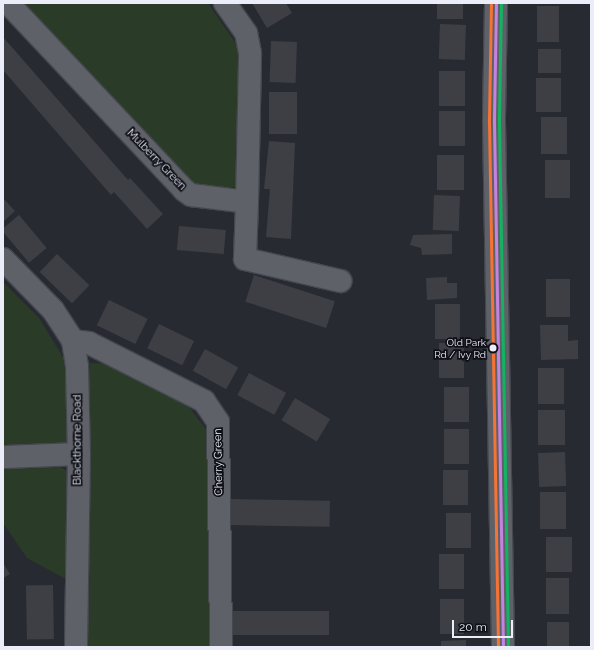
<!DOCTYPE html>
<html>
<head>
<meta charset="utf-8">
<style>
	body { margin:0 }
	#map { position:relative; width:594px; height:650px; overflow:hidden; background:#282a32; font-family:Raleway,sans-serif }
	div>[style] { position:absolute }
	.green>* { inset:0; background:#2a3b27 }
	.building>* { inset:0; background:#3d3f45; transform-origin:0 0 }
	.roads { filter:drop-shadow(1px 0 #45474e) drop-shadow(-1px 0 #45474e) drop-shadow(0 1px #45474e) drop-shadow(0 -1px #45474e) }
	.street>* { height:22px; margin:-11px; padding:0 11px; transform-origin:11px; border-radius:11px; background:#5f6168 }
	.bus-1>* { height:3px; margin:-1.5px; padding:0 1.5px; transform-origin:1.5px; border-radius:1.5px; background:#c483df }
	.bus-2>* { height:3px; margin:-1.5px; padding:0 1.5px; transform-origin:1.5px; border-radius:1.5px; background:#f57335 }
	.bus-3>* { height:3px; margin:-1.5px; padding:0 1.5px; transform-origin:1.5px; border-radius:1.5px; background:#13b361 }
	.dots>* { width:11px; height:11px; translate:-50% -50%; box-sizing:border-box; border:2px solid #0f1017; border-radius:50% }
	span { translate:-50% -50%; white-space:nowrap; text-align:center; line-height:1.15; -webkit-text-stroke:3.5px #0f1017; paint-order:stroke }
	.bus-label { font-size:10px; color:#ebedf8 }
	.right { translate:-100% -50%; text-align:right }
	.street-label { font-size:11px; color:#ebedf8 }
	.frame { position:absolute; inset:0; border:4px solid #ebedf8; pointer-events:none }
	.scale { position:absolute; left:452px; top:620px; width:61px; height:18px; box-sizing:border-box; border:2px solid #ebedf8; border-top:0; padding-left:5px; font-size:12px; line-height:14px; white-space:nowrap; color:#ebedf8; -webkit-text-stroke:3px #0f1017; paint-order:stroke }
</style>
</head>
<body>
<div id="map">
	<div class="green">
		<i style="clip-path:polygon(23px 3px,208px 3px,239px 48px,235px 187px,198px 189px)"></i>
		<i style="clip-path:polygon(3px 282px,39px 318px,69px 367px,68px 447px,3px 448px)"></i>
		<i style="clip-path:polygon(89px 363px,114px 364px,186px 403px,208px 432px,211px 647px,86px 647px)"></i>
		<i style="clip-path:polygon(49px 462px,66px 470px,66px 579px,27px 558px,3px 523px,3px 467px)"></i>
	</div>
	<div class="building">
		<i style="clip-path:polygon(252px 3px,286px 3px,292px 13px,267px 28px)"></i>
		<i style="left:437px;top:3px;width:26px;height:16px"></i>
		<i style="left:537px;top:6px;width:22px;height:36px"></i>
		<i style="left:440px;top:24px;width:26px;height:35px;rotate:2deg"></i>
		<i style="clip-path:polygon(3px 37px,128px 180px,130px 178px,163px 214px,147px 229px,114px 192px,111px 195px,3px 70px)"></i>
		<i style="left:271px;top:41px;width:26px;height:41px;rotate:2deg"></i>
		<i style="left:538px;top:49px;width:23px;height:24px"></i>
		<i style="left:439px;top:71px;width:26px;height:35px"></i>
		<i style="left:536px;top:78px;width:25px;height:34px"></i>
		<i style="left:269px;top:92px;width:28px;height:42px"></i>
		<i style="left:439px;top:111px;width:26px;height:35px"></i>
		<i style="left:541px;top:117px;width:26px;height:37px"></i>
		<i style="clip-path:polygon(269px 141px,295px 143px,291px 239px,266px 237px,270px 189px,264px 189px)"></i>
		<i style="left:437px;top:155px;width:27px;height:35px"></i>
		<i style="left:545px;top:160px;width:25px;height:38px"></i>
		<i style="left:434px;top:195px;width:26px;height:35px;rotate:2deg"></i>
		<i style="clip-path:polygon(3px 198px,15px 211px,3px 222px)"></i>
		<i style="left:19px;top:215px;width:43px;height:23px;rotate:50deg"></i>
		<i style="left:179px;top:226px;width:47px;height:24px;rotate:5deg"></i>
		<i style="clip-path:polygon(452px 234px,452px 254px,422px 255px,421px 248px,410px 245px,413px 235px)"></i>
		<i style="left:57px;top:254px;width:45px;height:25px;rotate:44deg"></i>
		<i style="left:254px;top:275px;width:85px;height:28px;rotate:18deg"></i>
		<i style="clip-path:polygon(447px 277px,447px 283px,457px 283px,457px 298px,427px 300px,426px 278px)"></i>
		<i style="left:546px;top:279px;width:24px;height:38px"></i>
		<i style="left:109px;top:300px;width:43px;height:28px;rotate:26deg"></i>
		<i style="left:435px;top:304px;width:25px;height:35px"></i>
		<i style="left:159px;top:324px;width:39px;height:27px;rotate:26deg"></i>
		<i style="clip-path:polygon(540px 325px,568px 325px,568px 341px,578px 340px,578px 359px,541px 360px)"></i>
		<i style="left:439px;top:343px;width:25px;height:35px"></i>
		<i style="left:205px;top:349px;width:38px;height:25px;rotate:29deg"></i>
		<i style="left:538px;top:368px;width:26px;height:36px"></i>
		<i style="left:249px;top:373px;width:42px;height:25px;rotate:28deg"></i>
		<i style="left:444px;top:387px;width:25px;height:35px"></i>
		<i style="left:295px;top:398px;width:41px;height:26px;rotate:31deg"></i>
		<i style="left:538px;top:410px;width:27px;height:35px"></i>
		<i style="left:444px;top:429px;width:25px;height:35px"></i>
		<i style="left:565px;top:452px;width:34px;height:27px;rotate:88deg"></i>
		<i style="left:443px;top:470px;width:25px;height:35px"></i>
		<i style="left:540px;top:492px;width:26px;height:37px"></i>
		<i style="left:230px;top:499px;width:100px;height:26px;rotate:1deg"></i>
		<i style="left:446px;top:513px;width:25px;height:35px"></i>
		<i style="left:546px;top:537px;width:26px;height:35px"></i>
		<i style="left:464px;top:554px;width:35px;height:25px;rotate:90deg"></i>
		<i style="clip-path:polygon(3px 563px,10px 574px,3px 578px)"></i>
		<i style="left:546px;top:578px;width:23px;height:36px"></i>
		<i style="left:53px;top:585px;width:54px;height:27px;rotate:89deg"></i>
		<i style="left:440px;top:599px;width:24px;height:35px"></i>
		<i style="left:329px;top:611px;width:24px;height:98px;rotate:90deg"></i>
		<i style="left:547px;top:622px;width:22px;height:25px"></i>
		<i style="clip-path:polygon(466px 640px,466px 647px,441px 647px,441px 641px)"></i>
	</div>
	<div class="roads">
		<div class="street">
			<i style="left:8px;top:3px;width:257px;rotate:46.7deg"></i>
			<i style="left:184px;top:190px;width:9px;rotate:36deg"></i>
			<i style="left:191px;top:195px;width:56px;rotate:7.1deg"></i>
			<i style="left:247px;top:202px;width:149px;rotate:-88.8deg"></i>
			<i style="left:250px;top:53px;width:20px;rotate:-101deg"></i>
			<i style="left:246px;top:33px;width:37px;rotate:-125deg"></i>
			<i style="left:496px;top:3px;width:119px;rotate:91deg"></i>
			<i style="left:494px;top:122px;width:525px;rotate:89.02deg"></i>
			<i style="left:247px;top:202px;width:57px;rotate:92deg"></i>
			<i style="left:245px;top:259px;width:98px;rotate:13deg"></i>
			<i style="left:3px;top:259px;width:71px;rotate:45.6deg"></i>
			<i style="left:53px;top:310px;width:37px;rotate:57deg"></i>
			<i style="left:73px;top:341px;width:26px;rotate:81deg"></i>
			<i style="left:77px;top:367px;width:87px;rotate:88.7deg"></i>
			<i style="left:79px;top:454px;width:193px;rotate:90.9deg"></i>
			<i style="left:73px;top:341px;width:16px;rotate:7deg"></i>
			<i style="left:89px;top:343px;width:129px;rotate:26.8deg"></i>
			<i style="left:204px;top:401px;width:25px;rotate:56deg"></i>
			<i style="left:218px;top:422px;width:225px;rotate:89.2deg"></i>
			<i style="left:3px;top:457px;width:76px;rotate:-2.3deg"></i>
		</div>
	</div>
	<div class="bus-1">
		<i style="left:496px;top:3px;width:119px;rotate:91deg"></i>
		<i style="left:494px;top:122px;width:525px;rotate:89.02deg"></i>
	</div>
	<div class="bus-2">
		<i style="left:491px;top:3px;width:119px;rotate:91deg"></i>
		<i style="left:489px;top:122px;width:525px;rotate:89.02deg"></i>
	</div>
	<div class="bus-3">
		<i style="left:501px;top:3px;width:119px;rotate:91deg"></i>
		<i style="left:499px;top:122px;width:525px;rotate:89.02deg"></i>
	</div>
	<div class="dots">
		<i style="left:493px;top:348px;background:#ebedf8"></i>
	</div>
	<div class="bus-label">
		<span class="right" style="left:486px;top:348px">Old Park<br>Rd / Ivy Rd</span>
	</div>
	<div class="street-label">
		<span style="left:156px;top:160px;rotate:46deg">Mulberry Green</span>
		<span style="left:78px;top:440px;rotate:-90deg">Blackthorne Road</span>
		<span style="left:219px;top:462px;rotate:-91deg">Cherry Green</span>
	</div>
	<div class="frame"></div>
	<div class="scale">20 m</div>
</div>
</body>
</html>
